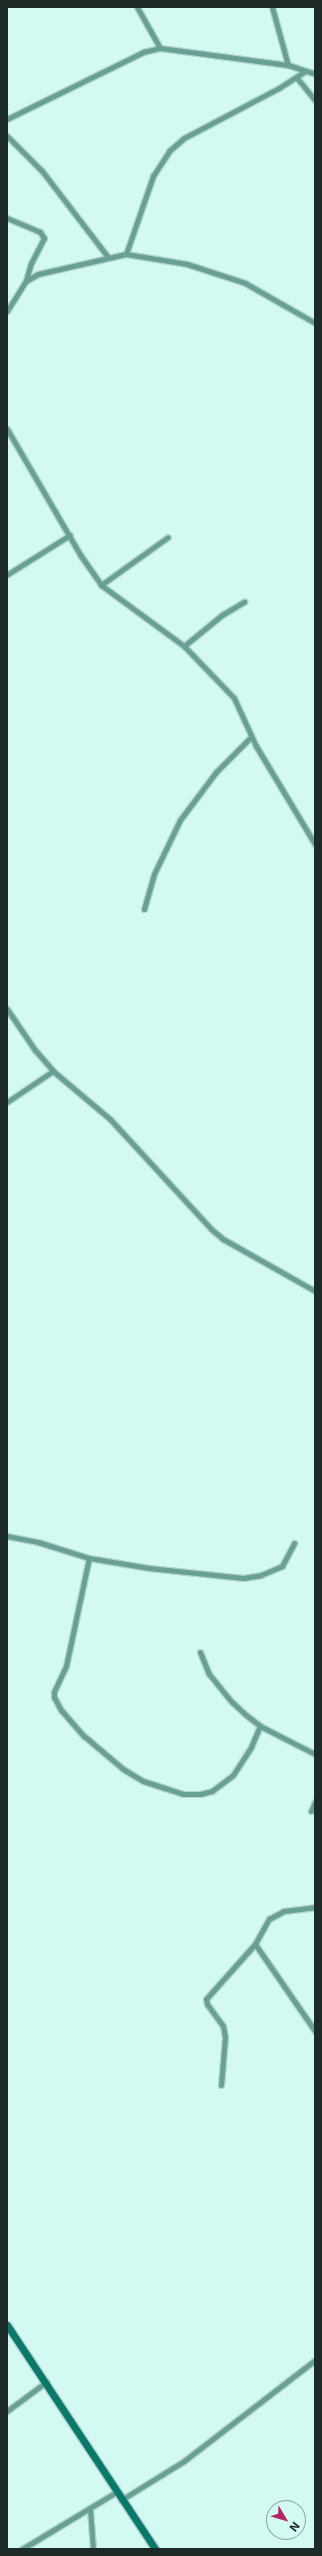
<!DOCTYPE html>
<html>
<head>
<meta charset="utf-8">
<style>
	body { margin:0 }
	#map { position:relative; width:322px; height:2556px; overflow:hidden; background:#d3faf2; font-family:Inter,sans-serif }
	div>[style] { position:absolute }
	.roads { filter:drop-shadow(1px 0 #b2d5ce) drop-shadow(-1px 0 #b2d5ce) drop-shadow(0 1px #b2d5ce) drop-shadow(0 -1px #b2d5ce) }
	.street>* { height:5px; margin:-2.5px; padding:0 2.5px; transform-origin:2.5px; border-radius:2.5px; background:#69a096 }
	.secondary>* { height:7px; margin:-3.5px; padding:0 3.5px; transform-origin:3.5px; border-radius:3.5px; background:#0a796c }
	span { translate:-50% -50%; white-space:nowrap; text-align:center; line-height:1.15; -webkit-text-stroke:4px #d3faf2; paint-order:stroke }
	.frame { position:absolute; inset:0; border:8px solid #1c2b28; pointer-events:none }
	.north { position:absolute; left:266px; top:2500px; width:40px; height:40px; box-sizing:border-box; background:#d3faf2; border:1px solid #8aa7a1; border-radius:50%; rotate:128deg; font-size:11px; font-weight:700; line-height:16px; text-align:center; color:#1c2b28 }
	.north::after { content:''; display:block; margin:auto; width:14px; height:18px; background:#b12764; clip-path:polygon(50% 0,100% 100%,50% 72%,0 100%) }
</style>
</head>
<body>
<div id="map">
	<div class="roads">
		<div class="street">
			<i style="left:137px;top:7px;width:47px;rotate:60.7deg"></i>
			<i style="left:272px;top:7px;width:60px;rotate:74.6deg"></i>
			<i style="left:297px;top:78px;width:28px;rotate:51deg"></i>
			<i style="left:7px;top:119px;width:152px;rotate:-26.2deg"></i>
			<i style="left:143px;top:52px;width:17px;rotate:-13deg"></i>
			<i style="left:160px;top:48px;width:129px;rotate:7.6deg"></i>
			<i style="left:288px;top:65px;width:28px;rotate:18deg"></i>
			<i style="left:7px;top:136px;width:49px;rotate:45deg"></i>
			<i style="left:42px;top:171px;width:108px;rotate:52.5deg"></i>
			<i style="left:7px;top:218px;width:36px;rotate:23deg"></i>
			<i style="left:40px;top:232px;width:7px;rotate:56deg"></i>
			<i style="left:44px;top:238px;width:28px;rotate:117deg"></i>
			<i style="left:31px;top:263px;width:19px;rotate:106deg"></i>
			<i style="left:126px;top:254px;width:83px;rotate:-70.9deg"></i>
			<i style="left:153px;top:176px;width:30px;rotate:-57deg"></i>
			<i style="left:169px;top:151px;width:20px;rotate:-41deg"></i>
			<i style="left:184px;top:138px;width:107px;rotate:-27.8deg"></i>
			<i style="left:279px;top:88px;width:31px;rotate:-33deg"></i>
			<i style="left:7px;top:311px;width:36px;rotate:-58deg"></i>
			<i style="left:26px;top:281px;width:14px;rotate:-30deg"></i>
			<i style="left:38px;top:274px;width:90px;rotate:-12.8deg"></i>
			<i style="left:126px;top:254px;width:62px;rotate:9.3deg"></i>
			<i style="left:187px;top:264px;width:61px;rotate:18.1deg"></i>
			<i style="left:245px;top:283px;width:81px;rotate:29.7deg"></i>
			<i style="left:7px;top:429px;width:147px;rotate:59.8deg"></i>
			<i style="left:81px;top:556px;width:35px;rotate:55deg"></i>
			<i style="left:101px;top:585px;width:103px;rotate:36.3deg"></i>
			<i style="left:184px;top:646px;width:72px;rotate:46.1deg"></i>
			<i style="left:234px;top:698px;width:53px;rotate:65.4deg"></i>
			<i style="left:256px;top:746px;width:114px;rotate:59deg"></i>
			<i style="left:8px;top:574px;width:73px;rotate:-32.2deg"></i>
			<i style="left:101px;top:585px;width:82px;rotate:-35.6deg"></i>
			<i style="left:184px;top:646px;width:49px;rotate:-39.2deg"></i>
			<i style="left:222px;top:615px;width:26px;rotate:-31deg"></i>
			<i style="left:144px;top:909px;width:36px;rotate:-74deg"></i>
			<i style="left:154px;top:874px;width:60px;rotate:-64.3deg"></i>
			<i style="left:180px;top:820px;width:60px;rotate:-53.1deg"></i>
			<i style="left:216px;top:772px;width:49px;rotate:-45deg"></i>
			<i style="left:7px;top:1009px;width:50px;rotate:55.7deg"></i>
			<i style="left:35px;top:1050px;width:28px;rotate:49deg"></i>
			<i style="left:53px;top:1071px;width:75px;rotate:40.1deg"></i>
			<i style="left:110px;top:1119px;width:149px;rotate:47.4deg"></i>
			<i style="left:211px;top:1229px;width:16px;rotate:40deg"></i>
			<i style="left:223px;top:1239px;width:106px;rotate:29.5deg"></i>
			<i style="left:7px;top:1102px;width:55px;rotate:-34deg"></i>
			<i style="left:7px;top:1536px;width:32px;rotate:11deg"></i>
			<i style="left:38px;top:1542px;width:53px;rotate:17.4deg"></i>
			<i style="left:89px;top:1558px;width:61px;rotate:9.5deg"></i>
			<i style="left:149px;top:1568px;width:95px;rotate:6.1deg"></i>
			<i style="left:243px;top:1578px;width:18px;rotate:-9deg"></i>
			<i style="left:261px;top:1575px;width:23px;rotate:-23deg"></i>
			<i style="left:282px;top:1566px;width:26px;rotate:-62deg"></i>
			<i style="left:89px;top:1558px;width:110px;rotate:102deg"></i>
			<i style="left:66px;top:1666px;width:29px;rotate:115deg"></i>
			<i style="left:54px;top:1692px;width:5px;rotate:90deg"></i>
			<i style="left:54px;top:1697px;width:15px;rotate:62deg"></i>
			<i style="left:61px;top:1710px;width:35px;rotate:49deg"></i>
			<i style="left:84px;top:1736px;width:51px;rotate:40.2deg"></i>
			<i style="left:123px;top:1769px;width:23px;rotate:31deg"></i>
			<i style="left:143px;top:1781px;width:42px;rotate:18deg"></i>
			<i style="left:183px;top:1794px;width:17px"></i>
			<i style="left:200px;top:1794px;width:12px;rotate:-14deg"></i>
			<i style="left:212px;top:1791px;width:26px;rotate:-37deg"></i>
			<i style="left:233px;top:1775px;width:33px;rotate:-57deg"></i>
			<i style="left:251px;top:1747px;width:23px;rotate:-67deg"></i>
			<i style="left:200px;top:1652px;width:24px;rotate:68deg"></i>
			<i style="left:209px;top:1674px;width:36px;rotate:51deg"></i>
			<i style="left:232px;top:1702px;width:19px;rotate:43deg"></i>
			<i style="left:246px;top:1715px;width:18px;rotate:38deg"></i>
			<i style="left:260px;top:1726px;width:62px;rotate:27deg"></i>
			<i style="left:311px;top:1811px;width:10px;rotate:-66deg"></i>
			<i style="left:255px;top:1944px;width:106px;rotate:55.4deg"></i>
			<i style="left:221px;top:2085px;width:48px;rotate:-85.2deg"></i>
			<i style="left:225px;top:2037px;width:11px;rotate:-100deg"></i>
			<i style="left:223px;top:2026px;width:27px;rotate:-126deg"></i>
			<i style="left:207px;top:2004px;width:5px;rotate:-101deg"></i>
			<i style="left:206px;top:1999px;width:74px;rotate:-48.3deg"></i>
			<i style="left:255px;top:1944px;width:29px;rotate:-61deg"></i>
			<i style="left:269px;top:1919px;width:17px;rotate:-28deg"></i>
			<i style="left:284px;top:1911px;width:31px;rotate:-7deg"></i>
			<i style="left:7px;top:2411px;width:49px;rotate:-36.6deg"></i>
			<i style="left:121px;top:2500px;width:74px;rotate:-31.8deg"></i>
			<i style="left:184px;top:2461px;width:165px;rotate:-37.6deg"></i>
			<i style="left:90px;top:2509px;width:40px;rotate:85.7deg"></i>
			<i style="left:22px;top:2549px;width:110px;rotate:-31.2deg"></i>
		</div>
		<div class="secondary">
			<i style="left:7px;top:2325px;width:268px;rotate:56.5deg"></i>
		</div>
	</div>
	<div class="frame"></div>
	<div class="north">N</div>
</div>
</body>
</html>
